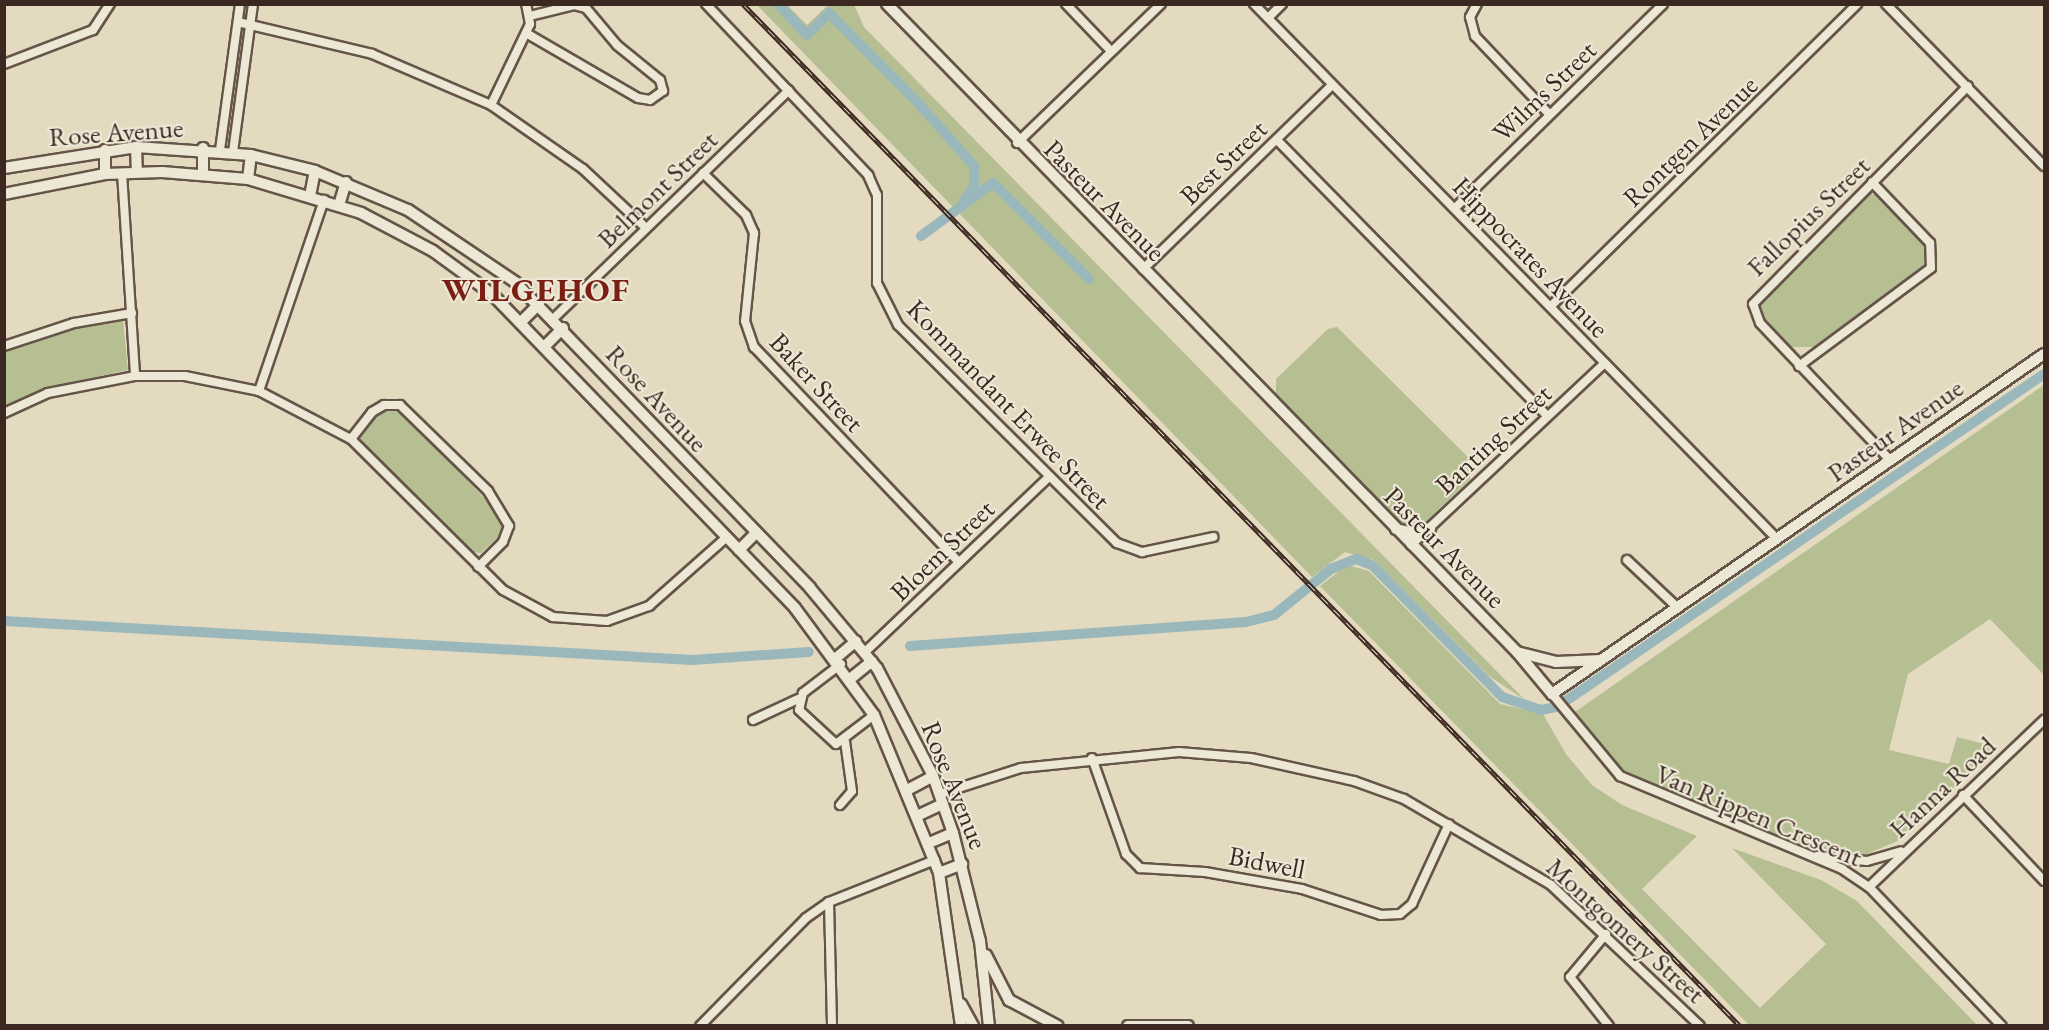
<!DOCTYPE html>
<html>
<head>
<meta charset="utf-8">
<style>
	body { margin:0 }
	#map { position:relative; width:2049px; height:1030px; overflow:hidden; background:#e4dac0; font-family:"EB Garamond",serif }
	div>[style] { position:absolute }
	.green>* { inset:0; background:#b5bf92 }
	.canal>* { height:10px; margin:-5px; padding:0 5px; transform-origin:5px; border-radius:5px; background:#9ab8bc }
	.roads { filter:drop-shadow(2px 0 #655448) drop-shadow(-2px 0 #655448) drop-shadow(0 2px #655448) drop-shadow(0 -2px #655448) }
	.street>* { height:8px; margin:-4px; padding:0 4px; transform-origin:4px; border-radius:4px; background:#ede7d6 }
	.secondary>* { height:10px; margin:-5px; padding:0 5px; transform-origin:5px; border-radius:5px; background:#ede7d6 }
	.rail>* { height:5px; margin-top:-2.5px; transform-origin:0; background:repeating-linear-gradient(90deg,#ede7d6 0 9px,#3b2820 0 18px); box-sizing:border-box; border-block:2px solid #3b2820 }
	span { translate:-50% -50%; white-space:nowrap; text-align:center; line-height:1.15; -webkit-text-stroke:4.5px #ede7d6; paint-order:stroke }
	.street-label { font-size:27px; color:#3b2820 }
	.district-label { font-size:33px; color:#7a1f14; font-weight:700; letter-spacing:1.5px }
	.frame { position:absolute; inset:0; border:6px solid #3b2820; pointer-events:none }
</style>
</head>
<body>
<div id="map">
	<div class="green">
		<i style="clip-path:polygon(757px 5px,787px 5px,807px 25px,828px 5px,854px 5px,864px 27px,1525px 700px,1489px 676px,1374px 560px,1345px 552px,1312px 577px)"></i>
		<i style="clip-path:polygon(1869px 193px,1879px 196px,1928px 246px,1927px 267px,1814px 347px,1790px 347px,1758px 315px,1756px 306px)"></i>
		<i style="clip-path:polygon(123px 320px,128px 370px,51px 387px,5px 409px,5px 350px,66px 329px)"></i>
		<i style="clip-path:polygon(1337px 327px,1469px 458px,1470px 479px,1424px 523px,1414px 527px,1398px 522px,1276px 400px,1276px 379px,1328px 329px)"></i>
		<i style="clip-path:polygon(2044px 385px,2044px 675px,1990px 619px,1908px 674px,1889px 750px,1949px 764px,1957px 737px,1996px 747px,1900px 840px,1862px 856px,1824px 853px,1640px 783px,1614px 768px,1572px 714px)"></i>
		<i style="clip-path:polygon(390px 407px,400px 409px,501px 516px,502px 533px,481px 553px,469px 552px,359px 441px,374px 412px)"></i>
		<i style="clip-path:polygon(1347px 565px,1369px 571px,1500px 704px,1543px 714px,1566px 754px,1592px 785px,1622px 805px,1697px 836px,1642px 889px,1760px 1008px,1826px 944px,1732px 848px,1821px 880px,1857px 901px,1977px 1025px,1749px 1025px,1320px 586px)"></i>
	</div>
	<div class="canal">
		<i style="left:778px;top:4px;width:42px;rotate:46.9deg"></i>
		<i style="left:807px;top:35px;width:31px;rotate:-45deg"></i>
		<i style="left:829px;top:13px;width:129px;rotate:45.3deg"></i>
		<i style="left:920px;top:105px;width:81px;rotate:48.5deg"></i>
		<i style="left:974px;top:166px;width:20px;rotate:90deg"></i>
		<i style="left:974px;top:186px;width:20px;rotate:123deg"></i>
		<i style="left:921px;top:236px;width:89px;rotate:-36.4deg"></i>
		<i style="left:993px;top:183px;width:136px;rotate:45deg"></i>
		<i style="left:4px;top:621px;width:689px;rotate:3.24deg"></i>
		<i style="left:692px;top:660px;width:117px;rotate:-3.9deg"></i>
		<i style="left:910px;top:646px;width:337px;rotate:-4.1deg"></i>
		<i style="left:1246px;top:622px;width:29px;rotate:-14deg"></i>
		<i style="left:1274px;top:615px;width:73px;rotate:-38.9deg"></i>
		<i style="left:1331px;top:569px;width:27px;rotate:-22deg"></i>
		<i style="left:1356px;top:559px;width:17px;rotate:21deg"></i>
		<i style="left:1372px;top:565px;width:185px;rotate:45.4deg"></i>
		<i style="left:1502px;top:697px;width:41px;rotate:18.4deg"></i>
		<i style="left:1541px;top:710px;width:16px;rotate:-11deg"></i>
		<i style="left:1557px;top:707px;width:590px;rotate:-34.36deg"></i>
	</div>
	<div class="roads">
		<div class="street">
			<i style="left:706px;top:4px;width:236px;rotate:46.5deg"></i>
			<i style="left:868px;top:175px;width:22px;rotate:66deg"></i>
			<i style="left:877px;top:195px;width:88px;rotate:90deg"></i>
			<i style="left:877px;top:283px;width:47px;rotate:63.4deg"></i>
			<i style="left:898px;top:325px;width:309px;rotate:44.9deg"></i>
			<i style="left:1117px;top:543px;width:27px;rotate:20deg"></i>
			<i style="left:1142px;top:552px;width:73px;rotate:-11.9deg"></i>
			<i style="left:1066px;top:4px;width:65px;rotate:46.2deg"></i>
			<i style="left:1254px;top:4px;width:748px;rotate:45.65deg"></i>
			<i style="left:1477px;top:4px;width:15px;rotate:118deg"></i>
			<i style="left:1470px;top:17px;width:20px;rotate:75deg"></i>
			<i style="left:1475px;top:36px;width:108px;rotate:46.5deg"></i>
			<i style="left:1886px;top:4px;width:226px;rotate:45.7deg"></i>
			<i style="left:1268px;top:18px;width:20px;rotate:-45deg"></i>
			<i style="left:238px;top:22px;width:138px;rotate:13.4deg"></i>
			<i style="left:372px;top:54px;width:129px;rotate:23.2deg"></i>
			<i style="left:491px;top:105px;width:112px;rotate:34.8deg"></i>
			<i style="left:583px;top:169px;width:86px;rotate:43.1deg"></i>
			<i style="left:526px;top:33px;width:129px;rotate:30.1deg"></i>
			<i style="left:638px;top:98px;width:12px;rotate:9deg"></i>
			<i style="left:650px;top:100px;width:16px;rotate:-35deg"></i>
			<i style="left:663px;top:91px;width:11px;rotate:-105deg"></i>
			<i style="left:660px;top:80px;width:55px;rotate:-140.9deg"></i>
			<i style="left:617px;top:45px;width:48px;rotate:-130deg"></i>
			<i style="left:586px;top:8px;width:12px;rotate:-166deg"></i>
			<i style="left:574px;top:5px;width:45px;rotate:166deg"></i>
			<i style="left:4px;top:64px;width:95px;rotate:-20.9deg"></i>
			<i style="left:93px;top:30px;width:31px;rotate:-57deg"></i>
			<i style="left:491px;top:105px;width:90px;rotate:-64.3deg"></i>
			<i style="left:530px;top:24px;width:20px;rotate:-101deg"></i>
			<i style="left:1277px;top:140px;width:386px;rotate:45.6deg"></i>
			<i style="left:1017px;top:143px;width:200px;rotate:-44deg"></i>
			<i style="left:220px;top:150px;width:147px;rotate:-82.2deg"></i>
			<i style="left:233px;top:152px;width:149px;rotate:-82.3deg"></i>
			<i style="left:122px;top:173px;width:203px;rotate:86.3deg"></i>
			<i style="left:703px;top:173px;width:60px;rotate:44.3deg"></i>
			<i style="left:746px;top:215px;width:20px;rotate:66deg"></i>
			<i style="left:754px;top:233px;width:88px;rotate:95.8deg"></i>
			<i style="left:745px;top:321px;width:28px;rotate:71deg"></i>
			<i style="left:754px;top:347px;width:297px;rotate:46.4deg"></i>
			<i style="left:1455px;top:208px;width:291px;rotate:-44.4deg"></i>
			<i style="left:1143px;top:269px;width:264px;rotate:-44.2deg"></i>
			<i style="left:1551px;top:306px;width:430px;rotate:-44.6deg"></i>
			<i style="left:554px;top:318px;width:327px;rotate:-44.1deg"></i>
			<i style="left:4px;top:346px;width:74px;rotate:-18.2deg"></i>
			<i style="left:74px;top:323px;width:59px;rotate:-9.8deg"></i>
			<i style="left:1799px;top:366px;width:164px;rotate:-36.6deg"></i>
			<i style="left:1931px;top:268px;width:25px;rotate:-92deg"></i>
			<i style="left:1930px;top:243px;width:84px;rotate:-133.6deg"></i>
			<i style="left:259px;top:391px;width:202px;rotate:-71.2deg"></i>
			<i style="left:4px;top:413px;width:48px;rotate:-24.4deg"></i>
			<i style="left:48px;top:393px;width:89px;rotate:-11.1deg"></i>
			<i style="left:135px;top:376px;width:50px"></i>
			<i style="left:185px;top:376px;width:76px;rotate:11.5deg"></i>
			<i style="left:259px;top:391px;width:104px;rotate:27.6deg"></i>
			<i style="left:351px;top:439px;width:214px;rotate:44.8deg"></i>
			<i style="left:503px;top:590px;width:57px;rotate:28.4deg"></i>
			<i style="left:553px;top:617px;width:54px;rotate:4.2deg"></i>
			<i style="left:607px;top:621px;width:45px;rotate:-19.7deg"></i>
			<i style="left:649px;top:606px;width:104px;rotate:-41.5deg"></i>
			<i style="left:351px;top:439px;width:34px;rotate:-52deg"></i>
			<i style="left:372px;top:412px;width:14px;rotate:-30deg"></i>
			<i style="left:384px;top:405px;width:16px"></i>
			<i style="left:400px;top:405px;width:123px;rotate:44.3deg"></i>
			<i style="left:488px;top:491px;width:41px;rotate:59deg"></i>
			<i style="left:509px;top:526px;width:17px;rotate:111deg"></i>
			<i style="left:503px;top:542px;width:35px;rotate:135deg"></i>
			<i style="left:1891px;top:461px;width:190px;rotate:-133.5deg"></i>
			<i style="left:1760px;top:323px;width:20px;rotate:-110deg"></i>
			<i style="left:1753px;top:304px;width:306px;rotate:-45.4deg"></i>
			<i style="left:1411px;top:545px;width:266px;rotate:-43.2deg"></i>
			<i style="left:1627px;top:560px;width:70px;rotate:43.3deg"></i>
			<i style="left:865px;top:652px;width:253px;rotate:-43.6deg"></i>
			<i style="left:841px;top:664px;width:48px;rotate:142.7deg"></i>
			<i style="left:803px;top:693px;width:17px;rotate:103deg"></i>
			<i style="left:799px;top:710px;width:50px;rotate:42.6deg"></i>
			<i style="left:836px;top:744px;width:48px;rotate:-37.3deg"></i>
			<i style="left:1552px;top:694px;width:107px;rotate:50.3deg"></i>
			<i style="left:1620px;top:776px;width:241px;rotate:22.7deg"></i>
			<i style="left:1842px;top:869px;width:32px;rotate:34deg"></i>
			<i style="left:1869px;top:887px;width:192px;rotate:46.3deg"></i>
			<i style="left:753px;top:720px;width:50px;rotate:-25deg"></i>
			<i style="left:1092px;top:758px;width:102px;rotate:70.5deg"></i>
			<i style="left:1126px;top:854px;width:20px;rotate:45deg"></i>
			<i style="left:1140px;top:868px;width:65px;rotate:3.5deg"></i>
			<i style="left:1205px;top:872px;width:98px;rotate:9.9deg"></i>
			<i style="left:1302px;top:889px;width:83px;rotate:18.2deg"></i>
			<i style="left:1381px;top:915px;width:19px;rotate:-3deg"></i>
			<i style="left:1400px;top:914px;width:16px;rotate:-40deg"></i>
			<i style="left:1412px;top:904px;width:88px;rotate:-65.2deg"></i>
			<i style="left:940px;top:794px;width:85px;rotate:-17.8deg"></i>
			<i style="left:1021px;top:768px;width:159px;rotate:-5.8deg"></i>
			<i style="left:1179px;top:752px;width:72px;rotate:4.8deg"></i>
			<i style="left:1251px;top:758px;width:106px;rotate:12.6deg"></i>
			<i style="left:1354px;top:781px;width:53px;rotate:19.8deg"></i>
			<i style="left:1404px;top:799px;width:170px;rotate:30.3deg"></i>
			<i style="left:1551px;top:885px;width:205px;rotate:43.4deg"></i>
			<i style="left:1963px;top:795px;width:118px;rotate:46.7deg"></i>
			<i style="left:840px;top:805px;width:18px;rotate:-49deg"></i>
			<i style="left:852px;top:791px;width:50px;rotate:-98deg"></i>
			<i style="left:1817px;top:856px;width:50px;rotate:5.7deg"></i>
			<i style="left:1867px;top:861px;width:35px;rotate:-16deg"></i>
			<i style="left:1869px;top:887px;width:242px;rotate:-43.7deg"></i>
			<i style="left:829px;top:902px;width:124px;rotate:88.6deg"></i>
			<i style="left:1606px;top:934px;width:56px;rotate:129.9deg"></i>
			<i style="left:1570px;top:977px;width:63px;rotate:51.5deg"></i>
			<i style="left:700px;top:1026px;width:151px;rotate:-45.5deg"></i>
			<i style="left:806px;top:918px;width:28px;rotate:-35deg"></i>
			<i style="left:829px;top:902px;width:114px;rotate:-21.6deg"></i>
		</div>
		<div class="secondary">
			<i style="left:887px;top:4px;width:904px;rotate:45.81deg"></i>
			<i style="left:1517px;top:652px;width:55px;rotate:50.2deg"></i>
			<i style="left:1552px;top:694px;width:598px;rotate:-34.65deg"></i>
			<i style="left:136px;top:147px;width:25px;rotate:88deg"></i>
			<i style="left:203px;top:148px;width:26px;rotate:90deg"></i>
			<i style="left:4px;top:168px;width:134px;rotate:-9deg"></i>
			<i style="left:136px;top:147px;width:115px;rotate:4deg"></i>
			<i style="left:251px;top:155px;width:66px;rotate:14deg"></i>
			<i style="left:315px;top:171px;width:101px;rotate:22.8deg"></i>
			<i style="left:408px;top:210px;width:129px;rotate:33.9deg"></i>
			<i style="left:515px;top:282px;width:425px;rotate:46deg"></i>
			<i style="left:810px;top:588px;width:104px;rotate:50.1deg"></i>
			<i style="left:877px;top:668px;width:122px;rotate:62.6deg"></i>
			<i style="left:933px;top:776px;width:60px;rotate:70.7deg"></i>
			<i style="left:953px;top:833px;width:111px;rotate:76deg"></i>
			<i style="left:980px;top:941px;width:85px;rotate:84deg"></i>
			<i style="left:105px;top:174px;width:24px;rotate:-90deg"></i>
			<i style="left:248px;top:179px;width:24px;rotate:-83deg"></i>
			<i style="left:4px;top:194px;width:103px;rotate:-11.2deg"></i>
			<i style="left:105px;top:174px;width:57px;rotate:-2deg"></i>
			<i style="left:162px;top:172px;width:86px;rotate:4.7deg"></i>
			<i style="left:248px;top:179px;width:118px;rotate:16.7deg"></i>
			<i style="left:361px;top:213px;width:81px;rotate:27.8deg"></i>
			<i style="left:433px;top:251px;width:73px;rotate:36.1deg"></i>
			<i style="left:492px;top:294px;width:436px;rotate:46deg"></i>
			<i style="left:795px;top:608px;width:133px;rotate:53.6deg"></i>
			<i style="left:874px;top:715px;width:171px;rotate:67.6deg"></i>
			<i style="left:939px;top:873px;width:155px;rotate:81.8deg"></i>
			<i style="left:310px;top:196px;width:25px;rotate:-79deg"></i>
			<i style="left:339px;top:205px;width:24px;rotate:-73deg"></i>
			<i style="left:522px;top:321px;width:24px;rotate:-45deg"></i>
			<i style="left:546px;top:345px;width:24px;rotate:-45deg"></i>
			<i style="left:1396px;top:529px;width:18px;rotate:13deg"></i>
			<i style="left:1414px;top:533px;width:17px;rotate:-17deg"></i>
			<i style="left:739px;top:550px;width:24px;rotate:-45deg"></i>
			<i style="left:1517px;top:652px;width:40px;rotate:14.4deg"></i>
			<i style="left:1556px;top:662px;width:45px;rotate:-2.5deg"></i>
			<i style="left:836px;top:658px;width:26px;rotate:-40deg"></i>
			<i style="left:850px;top:679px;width:28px;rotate:-39deg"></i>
			<i style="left:909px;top:789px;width:27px;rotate:-28deg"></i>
			<i style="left:919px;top:815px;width:26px;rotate:-25deg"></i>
			<i style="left:929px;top:843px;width:26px;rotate:-23deg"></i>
			<i style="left:939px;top:873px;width:25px;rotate:-21deg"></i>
			<i style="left:986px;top:955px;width:51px;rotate:62.9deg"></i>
			<i style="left:1009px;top:1000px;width:55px;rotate:28deg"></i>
			<i style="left:961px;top:1004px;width:25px;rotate:61deg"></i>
			<i style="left:1128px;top:1026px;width:60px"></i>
		</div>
	</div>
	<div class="rail">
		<i style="left:743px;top:4px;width:1428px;rotate:45.71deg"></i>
	</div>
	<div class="street-label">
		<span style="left:1544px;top:91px;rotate:-44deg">Wilms Street</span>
		<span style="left:116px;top:132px;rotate:-4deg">Rose Avenue</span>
		<span style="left:1690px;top:141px;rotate:-44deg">Rontgen Avenue</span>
		<span style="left:1223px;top:162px;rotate:-44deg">Best Street</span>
		<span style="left:657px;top:189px;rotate:-44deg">Belmont Street</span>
		<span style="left:1105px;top:200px;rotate:45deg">Pasteur Avenue</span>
		<span style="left:1808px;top:216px;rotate:-44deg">Fallopius Street</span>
		<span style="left:1531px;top:257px;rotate:46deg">Hippocrates Avenue</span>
		<span style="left:817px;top:382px;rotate:47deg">Baker Street</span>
		<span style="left:657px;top:398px;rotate:47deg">Rose Avenue</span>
		<span style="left:1009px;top:404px;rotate:46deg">Kommandant Erwee Street</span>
		<span style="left:1895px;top:430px;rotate:-35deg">Pasteur Avenue</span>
		<span style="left:1493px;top:439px;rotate:-43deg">Banting Street</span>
		<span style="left:1445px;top:547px;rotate:45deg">Pasteur Avenue</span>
		<span style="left:942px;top:550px;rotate:-44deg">Bloem Street</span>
		<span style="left:955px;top:785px;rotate:68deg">Rose Avenue</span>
		<span style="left:1942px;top:787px;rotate:-43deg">Hanna Road</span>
		<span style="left:1759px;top:815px;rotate:23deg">Van Rippen Crescent</span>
		<span style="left:1267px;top:862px;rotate:11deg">Bidwell</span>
		<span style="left:1626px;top:930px;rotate:42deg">Montgomery Street</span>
	</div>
	<div class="district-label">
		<span style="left:536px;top:290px">WILGEHOF</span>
	</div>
	<div class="frame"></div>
</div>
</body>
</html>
